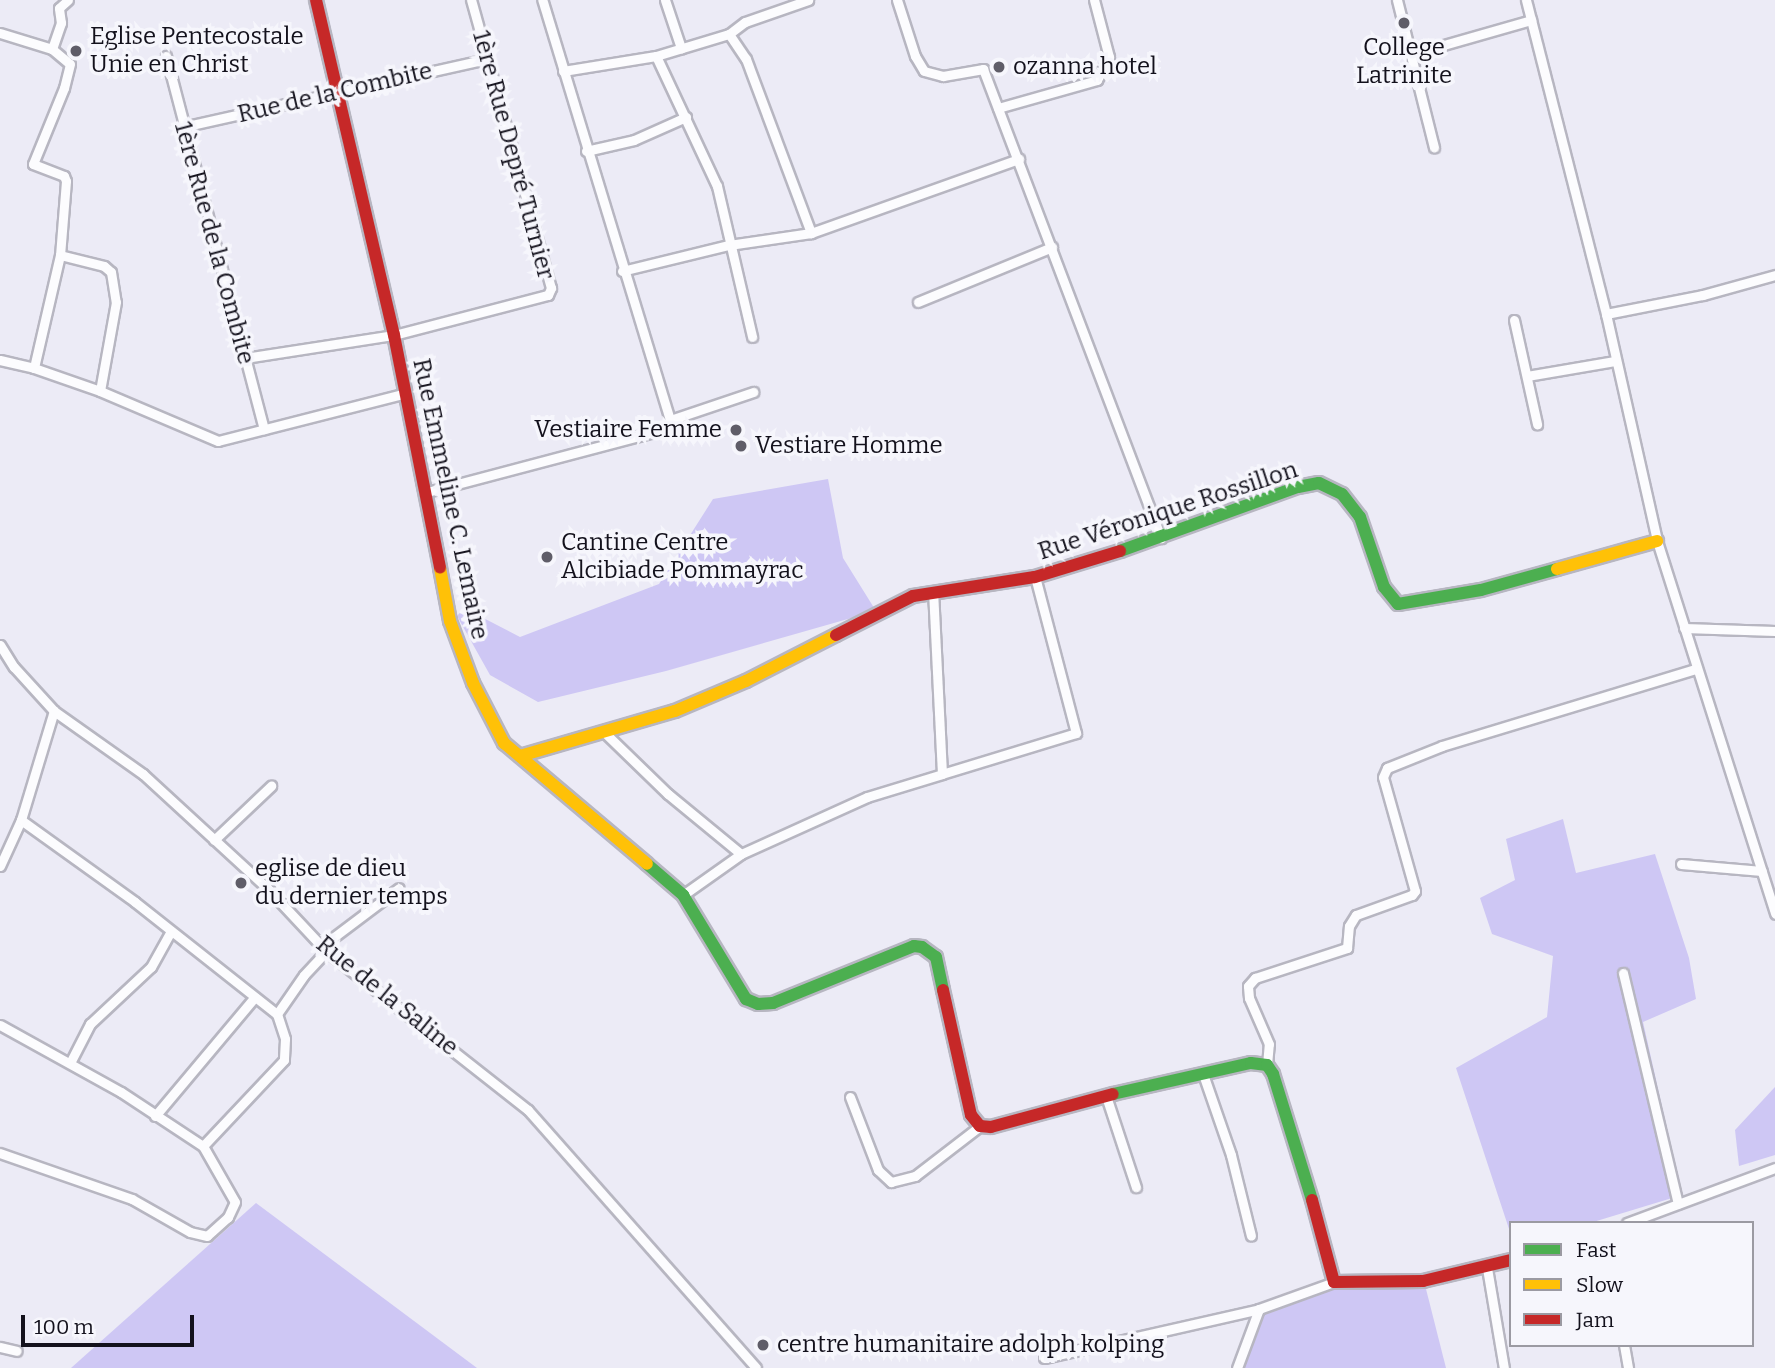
<!DOCTYPE html>
<html>
<head>
<meta charset="utf-8">
<style>
	body { margin:0 }
	#map { position:relative; width:1775px; height:1368px; overflow:hidden; background:#ecebf6; font-family:Bitter,serif }
	div>[style] { position:absolute }
	.green>* { inset:0; background:#cec7f4 }
	.roads { filter:drop-shadow(2px 0 #b7b6c1) drop-shadow(-2px 0 #b7b6c1) drop-shadow(0 2px #b7b6c1) drop-shadow(0 -2px #b7b6c1) }
	.street>* { height:9px; margin:-4.5px; padding:0 4.5px; transform-origin:4.5px; border-radius:4.5px; background:#fcfcfe }
	.fast>* { height:12px; margin:-6px; padding:0 6px; transform-origin:6px; border-radius:6px; background:#4caf50 }
	.slow>* { height:12px; margin:-6px; padding:0 6px; transform-origin:6px; border-radius:6px; background:#ffc107 }
	.jam>* { height:12px; margin:-6px; padding:0 6px; transform-origin:6px; border-radius:6px; background:#c62828 }
	.dots>* { width:19px; height:19px; translate:-50% -50%; box-sizing:border-box; border:4px solid #f6f6fc; border-radius:50% }
	span { translate:-50% -50%; white-space:nowrap; text-align:center; line-height:1.15; -webkit-text-stroke:7px #f6f6fc; paint-order:stroke }
	.poi-label { font-size:24px; color:#13111c }
	.left { translate:0 -50%; text-align:left }
	.right { translate:-100% -50%; text-align:right }
	.street-label { font-size:24px; color:#13111c }
	.legend { position:absolute; left:1509px; top:1221px; width:245px; height:126px; box-sizing:border-box; background:#f6f6fc; border:2px solid #9b9aa2; margin:0; padding:9px 12px; list-style:none; font-size:21px; color:#13111c }
	.legend li { display:flex; align-items:center; gap:14px; height:35px }
	.legend b { width:35px; border:2px solid #9b9aa2 }
	.scale { position:absolute; left:21px; top:1315px; width:173px; height:32px; box-sizing:border-box; border:4px solid #13111c; border-top:0; padding-left:9px; font-size:21px; line-height:24px; white-space:nowrap; color:#13111c; -webkit-text-stroke:5px #f6f6fc; paint-order:stroke }
</style>
</head>
<body>
<div id="map">
	<div class="green">
		<i style="clip-path:polygon(828px 479px,843px 558px,876px 611px,666px 671px,538px 702px,490px 675px,457px 616px,464px 608px,520px 637px,659px 584px,713px 499px)"></i>
		<i style="clip-path:polygon(1563px 819px,1576px 873px,1655px 854px,1689px 958px,1696px 999px,1643px 1022px,1682px 1195px,1590px 1223px,1511px 1223px,1511px 1235px,1456px 1068px,1547px 1017px,1553px 956px,1492px 934px,1480px 898px,1515px 880px,1506px 839px)"></i>
		<i style="clip-path:polygon(1775px 1087px,1775px 1155px,1739px 1166px,1735px 1130px)"></i>
		<i style="clip-path:polygon(256px 1203px,477px 1368px,71px 1368px)"></i>
		<i style="clip-path:polygon(1346px 1284px,1426px 1289px,1446px 1368px,1243px 1368px,1264px 1312px)"></i>
	</div>
	<div class="roads">
		<div class="street">
			<i style="left:665px;top:0;width:51px;rotate:71.6deg"></i>
			<i style="left:897px;top:0;width:59px;rotate:72.2deg"></i>
			<i style="left:915px;top:56px;width:17px;rotate:59deg"></i>
			<i style="left:924px;top:71px;width:20px;rotate:15deg"></i>
			<i style="left:943px;top:76px;width:41px;rotate:-9.9deg"></i>
			<i style="left:983px;top:69px;width:502px;rotate:69.22deg"></i>
			<i style="left:1397px;top:0;width:152px;rotate:75.9deg"></i>
			<i style="left:1526px;top:0;width:324px;rotate:75.7deg"></i>
			<i style="left:1606px;top:314px;width:233px;rotate:77.3deg"></i>
			<i style="left:1657px;top:541px;width:391px;rotate:72.4deg"></i>
			<i style="left:0;top:33px;width:54px;rotate:17.1deg"></i>
			<i style="left:52px;top:49px;width:23px;rotate:40deg"></i>
			<i style="left:70px;top:64px;width:25px;rotate:104deg"></i>
			<i style="left:64px;top:88px;width:82px;rotate:112.2deg"></i>
			<i style="left:33px;top:164px;width:33px;rotate:21deg"></i>
			<i style="left:64px;top:176px;width:5px;rotate:68deg"></i>
			<i style="left:66px;top:181px;width:74px;rotate:94.6deg"></i>
			<i style="left:60px;top:255px;width:116px;rotate:103deg"></i>
			<i style="left:729px;top:34px;width:20px;rotate:-37deg"></i>
			<i style="left:745px;top:22px;width:67px;rotate:-19.2deg"></i>
			<i style="left:52px;top:49px;width:28px;rotate:-71deg"></i>
			<i style="left:61px;top:23px;width:15px;rotate:-98deg"></i>
			<i style="left:59px;top:8px;width:12px;rotate:-42deg"></i>
			<i style="left:1412px;top:54px;width:124px;rotate:-15.9deg"></i>
			<i style="left:166px;top:56px;width:386px;rotate:75.3deg"></i>
			<i style="left:656px;top:56px;width:144px;rotate:64.9deg"></i>
			<i style="left:717px;top:186px;width:155px;rotate:76.9deg"></i>
			<i style="left:563px;top:71px;width:94px;rotate:-9.2deg"></i>
			<i style="left:656px;top:56px;width:76px;rotate:-16.8deg"></i>
			<i style="left:729px;top:34px;width:30px;rotate:56deg"></i>
			<i style="left:746px;top:59px;width:186px;rotate:69.5deg"></i>
			<i style="left:998px;top:108px;width:103px;rotate:-15.8deg"></i>
			<i style="left:1097px;top:80px;width:26px;rotate:-62deg"></i>
			<i style="left:1109px;top:57px;width:59px;rotate:-104.7deg"></i>
			<i style="left:183px;top:127px;width:312px;rotate:-12.6deg"></i>
			<i style="left:586px;top:151px;width:49px;rotate:-12.9deg"></i>
			<i style="left:634px;top:140px;width:57px;rotate:-23.9deg"></i>
			<i style="left:60px;top:255px;width:45px;rotate:14deg"></i>
			<i style="left:104px;top:266px;width:9px;rotate:41deg"></i>
			<i style="left:111px;top:272px;width:30px;rotate:81deg"></i>
			<i style="left:116px;top:302px;width:90px;rotate:100.2deg"></i>
			<i style="left:622px;top:271px;width:110px;rotate:-13.7deg"></i>
			<i style="left:729px;top:245px;width:83px;rotate:-8.3deg"></i>
			<i style="left:811px;top:233px;width:221px;rotate:-19.6deg"></i>
			<i style="left:918px;top:302px;width:145px;rotate:-22.3deg"></i>
			<i style="left:1606px;top:314px;width:99px;rotate:-11.1deg"></i>
			<i style="left:1703px;top:295px;width:75px;rotate:-15.5deg"></i>
			<i style="left:1514px;top:320px;width:107px;rotate:77.5deg"></i>
			<i style="left:245px;top:358px;width:151px;rotate:-8.8deg"></i>
			<i style="left:394px;top:335px;width:159px;rotate:-14.6deg"></i>
			<i style="left:548px;top:295px;width:8px;rotate:-67deg"></i>
			<i style="left:551px;top:288px;width:299px;rotate:-105.5deg"></i>
			<i style="left:0;top:360px;width:35px;rotate:13deg"></i>
			<i style="left:34px;top:368px;width:70px;rotate:19.2deg"></i>
			<i style="left:100px;top:391px;width:128px;rotate:23deg"></i>
			<i style="left:218px;top:441px;width:194px;rotate:-14.3deg"></i>
			<i style="left:1527px;top:376px;width:89px;rotate:-9.7deg"></i>
			<i style="left:670px;top:420px;width:88px;rotate:-18.6deg"></i>
			<i style="left:427px;top:492px;width:247px;rotate:-14.8deg"></i>
			<i style="left:666px;top:429px;width:10px;rotate:-66deg"></i>
			<i style="left:670px;top:420px;width:439px;rotate:-106.9deg"></i>
			<i style="left:1684px;top:628px;width:91px;rotate:1.9deg"></i>
			<i style="left:0;top:645px;width:26px;rotate:58deg"></i>
			<i style="left:14px;top:667px;width:59px;rotate:47.7deg"></i>
			<i style="left:54px;top:711px;width:109px;rotate:35.3deg"></i>
			<i style="left:143px;top:774px;width:171px;rotate:42.6deg"></i>
			<i style="left:269px;top:890px;width:83px;rotate:46.9deg"></i>
			<i style="left:326px;top:951px;width:257px;rotate:38.2deg"></i>
			<i style="left:528px;top:1110px;width:344px;rotate:48.5deg"></i>
			<i style="left:604px;top:732px;width:89px;rotate:44.1deg"></i>
			<i style="left:668px;top:794px;width:94px;rotate:39.4deg"></i>
			<i style="left:741px;top:854px;width:138px;rotate:-24.3deg"></i>
			<i style="left:867px;top:797px;width:78px;rotate:-17deg"></i>
			<i style="left:942px;top:774px;width:182px;rotate:-92.8deg"></i>
			<i style="left:942px;top:774px;width:140px;rotate:-17deg"></i>
			<i style="left:1076px;top:733px;width:161px;rotate:-104.7deg"></i>
			<i style="left:21px;top:820px;width:140px;rotate:35.7deg"></i>
			<i style="left:135px;top:902px;width:181px;rotate:38.3deg"></i>
			<i style="left:277px;top:1014px;width:26px;rotate:72deg"></i>
			<i style="left:285px;top:1039px;width:21px;rotate:93deg"></i>
			<i style="left:284px;top:1060px;width:118px;rotate:133.3deg"></i>
			<i style="left:214px;top:840px;width:79px;rotate:-43.5deg"></i>
			<i style="left:1681px;top:864px;width:81px;rotate:4.9deg"></i>
			<i style="left:0;top:866px;width:51px;rotate:-65.5deg"></i>
			<i style="left:21px;top:820px;width:114px;rotate:-73.2deg"></i>
			<i style="left:683px;top:895px;width:71px;rotate:-35.3deg"></i>
			<i style="left:322px;top:946px;width:96px;rotate:-37deg"></i>
			<i style="left:1623px;top:973px;width:237px;rotate:76.6deg"></i>
			<i style="left:277px;top:1014px;width:47px;rotate:-55.3deg"></i>
			<i style="left:304px;top:975px;width:33px;rotate:-47deg"></i>
			<i style="left:0;top:1025px;width:138px;rotate:29deg"></i>
			<i style="left:121px;top:1092px;width:98px;rotate:33.4deg"></i>
			<i style="left:203px;top:1146px;width:64px;rotate:60.3deg"></i>
			<i style="left:235px;top:1202px;width:17px;rotate:115deg"></i>
			<i style="left:228px;top:1217px;width:28px;rotate:138deg"></i>
			<i style="left:207px;top:1236px;width:17px;rotate:-167deg"></i>
			<i style="left:190px;top:1232px;width:67px;rotate:-150.4deg"></i>
			<i style="left:132px;top:1199px;width:140px;rotate:-160.8deg"></i>
			<i style="left:70px;top:1063px;width:44px;rotate:-62.9deg"></i>
			<i style="left:90px;top:1024px;width:83px;rotate:-43.1deg"></i>
			<i style="left:151px;top:967px;width:41px;rotate:-60.9deg"></i>
			<i style="left:1267px;top:1065px;width:21px;rotate:-85deg"></i>
			<i style="left:1269px;top:1044px;width:50px;rotate:-113.5deg"></i>
			<i style="left:1249px;top:998px;width:12px;rotate:-95deg"></i>
			<i style="left:1248px;top:986px;width:11px;rotate:-49deg"></i>
			<i style="left:1255px;top:978px;width:97px;rotate:-18.1deg"></i>
			<i style="left:1347px;top:948px;width:22px;rotate:-85deg"></i>
			<i style="left:1349px;top:926px;width:13px;rotate:-58deg"></i>
			<i style="left:1356px;top:915px;width:59px;rotate:-19.7deg"></i>
			<i style="left:1412px;top:895px;width:5px;rotate:-53deg"></i>
			<i style="left:1415px;top:891px;width:118px;rotate:-105.7deg"></i>
			<i style="left:1383px;top:777px;width:10px;rotate:-66deg"></i>
			<i style="left:1387px;top:768px;width:59px;rotate:-21.8deg"></i>
			<i style="left:1442px;top:746px;width:265px;rotate:-16.9deg"></i>
			<i style="left:1203px;top:1074px;width:86px;rotate:70.9deg"></i>
			<i style="left:1231px;top:1155px;width:83px;rotate:76.1deg"></i>
			<i style="left:1106px;top:1096px;width:96px;rotate:71.8deg"></i>
			<i style="left:850px;top:1097px;width:78px;rotate:69deg"></i>
			<i style="left:878px;top:1170px;width:18px;rotate:43deg"></i>
			<i style="left:891px;top:1182px;width:25px;rotate:-14deg"></i>
			<i style="left:915px;top:1176px;width:82px;rotate:-37.6deg"></i>
			<i style="left:155px;top:1116px;width:155px;rotate:-50deg"></i>
			<i style="left:1627px;top:1223px;width:158px;rotate:-20.4deg"></i>
			<i style="left:1487px;top:1268px;width:101px;rotate:80.4deg"></i>
			<i style="left:1624px;top:1345px;width:23px;rotate:80deg"></i>
			<i style="left:0;top:1347px;width:17px;rotate:13deg"></i>
			<i style="left:1044px;top:1358px;width:221px;rotate:-12.8deg"></i>
			<i style="left:1237px;top:1368px;width:63px;rotate:-69.6deg"></i>
			<i style="left:1259px;top:1309px;width:80px;rotate:-19.8deg"></i>
		</div>
		<div class="fast">
			<i style="left:1120px;top:551px;width:189px;rotate:-19.8deg"></i>
			<i style="left:1298px;top:487px;width:21px;rotate:-11deg"></i>
			<i style="left:1319px;top:483px;width:25px;rotate:26deg"></i>
			<i style="left:1342px;top:494px;width:29px;rotate:52deg"></i>
			<i style="left:1360px;top:517px;width:74px;rotate:71.1deg"></i>
			<i style="left:1384px;top:587px;width:22px;rotate:51deg"></i>
			<i style="left:1398px;top:604px;width:84px;rotate:-9.6deg"></i>
			<i style="left:1481px;top:590px;width:79px;rotate:-15.4deg"></i>
			<i style="left:647px;top:864px;width:48px;rotate:40.7deg"></i>
			<i style="left:683px;top:895px;width:122px;rotate:58.8deg"></i>
			<i style="left:746px;top:999px;width:13px;rotate:23deg"></i>
			<i style="left:758px;top:1004px;width:15px;rotate:-4deg"></i>
			<i style="left:773px;top:1003px;width:152px;rotate:-22deg"></i>
			<i style="left:914px;top:946px;width:8px;rotate:7deg"></i>
			<i style="left:922px;top:947px;width:17px;rotate:36deg"></i>
			<i style="left:936px;top:957px;width:34px;rotate:78deg"></i>
			<i style="left:1113px;top:1094px;width:141px;rotate:-12.7deg"></i>
			<i style="left:1251px;top:1063px;width:16px;rotate:7deg"></i>
			<i style="left:1267px;top:1065px;width:11px;rotate:56deg"></i>
			<i style="left:1273px;top:1074px;width:132px;rotate:72.8deg"></i>
		</div>
		<div class="slow">
			<i style="left:440px;top:568px;width:54px;rotate:79.3deg"></i>
			<i style="left:450px;top:621px;width:66px;rotate:69.6deg"></i>
			<i style="left:473px;top:683px;width:68px;rotate:62.7deg"></i>
			<i style="left:504px;top:743px;width:187px;rotate:40.2deg"></i>
			<i style="left:1557px;top:569px;width:104px;rotate:-15.6deg"></i>
			<i style="left:520px;top:756px;width:161px;rotate:-16.2deg"></i>
			<i style="left:675px;top:711px;width:77px;rotate:-22.9deg"></i>
			<i style="left:746px;top:681px;width:101px;rotate:-27.1deg"></i>
		</div>
		<div class="jam">
			<i style="left:316px;top:0;width:344px;rotate:76.9deg"></i>
			<i style="left:394px;top:335px;width:237px;rotate:78.8deg"></i>
			<i style="left:836px;top:635px;width:86px;rotate:-26.9deg"></i>
			<i style="left:913px;top:596px;width:123px;rotate:-8.9deg"></i>
			<i style="left:1035px;top:577px;width:89px;rotate:-17deg"></i>
			<i style="left:943px;top:990px;width:128px;rotate:77.4deg"></i>
			<i style="left:971px;top:1115px;width:14px;rotate:51deg"></i>
			<i style="left:980px;top:1126px;width:11px;rotate:5deg"></i>
			<i style="left:991px;top:1127px;width:126px;rotate:-15.1deg"></i>
			<i style="left:1312px;top:1200px;width:85px;rotate:75deg"></i>
			<i style="left:1334px;top:1282px;width:89px;rotate:-0.6deg"></i>
			<i style="left:1423px;top:1281px;width:90px;rotate:-13.4deg"></i>
		</div>
	</div>
	<div class="dots">
		<i style="left:1404px;top:23px;background:#5f5d68"></i>
		<i style="left:76px;top:51px;background:#5f5d68"></i>
		<i style="left:999px;top:67px;background:#5f5d68"></i>
		<i style="left:736px;top:430px;background:#5f5d68"></i>
		<i style="left:741px;top:446px;background:#5f5d68"></i>
		<i style="left:547px;top:557px;background:#5f5d68"></i>
		<i style="left:241px;top:883px;background:#5f5d68"></i>
		<i style="left:763px;top:1345px;background:#5f5d68"></i>
	</div>
	<div class="poi-label">
		<span class="left" style="left:90px;top:51px">Eglise Pentecostale<br>Unie en Christ</span>
		<span style="left:1404px;top:62px">College<br>Latrinite</span>
		<span class="left" style="left:1013px;top:67px">ozanna hotel</span>
		<span class="right" style="left:722px;top:430px">Vestiaire Femme</span>
		<span class="left" style="left:755px;top:446px">Vestiare Homme</span>
		<span class="left" style="left:561px;top:557px">Cantine Centre<br>Alcibiade Pommayrac</span>
		<span class="left" style="left:255px;top:883px">eglise de dieu<br>du dernier temps</span>
		<span class="left" style="left:777px;top:1345px">centre humanitaire adolph kolping</span>
	</div>
	<div class="street-label">
		<span style="left:335px;top:93px;rotate:-13deg">Rue de la Combite</span>
		<span style="left:513px;top:155px;rotate:75deg">1ère Rue Depré Turnier</span>
		<span style="left:214px;top:243px;rotate:75deg">1ère Rue de la Combite</span>
		<span style="left:450px;top:499px;rotate:78deg">Rue Emmeline C. Lemaire</span>
		<span style="left:1168px;top:511px;rotate:-18deg">Rue Véronique Rossillon</span>
		<span style="left:387px;top:996px;rotate:39deg">Rue de la Saline</span>
	</div>
	<ul class="legend">
	<li><b style="height:9px;background:#4caf50"></b>Fast</li>
	<li><b style="height:9px;background:#ffc107"></b>Slow</li>
	<li><b style="height:9px;background:#c62828"></b>Jam</li>
	</ul>
	<div class="scale">100 m</div>
</div>
</body>
</html>
